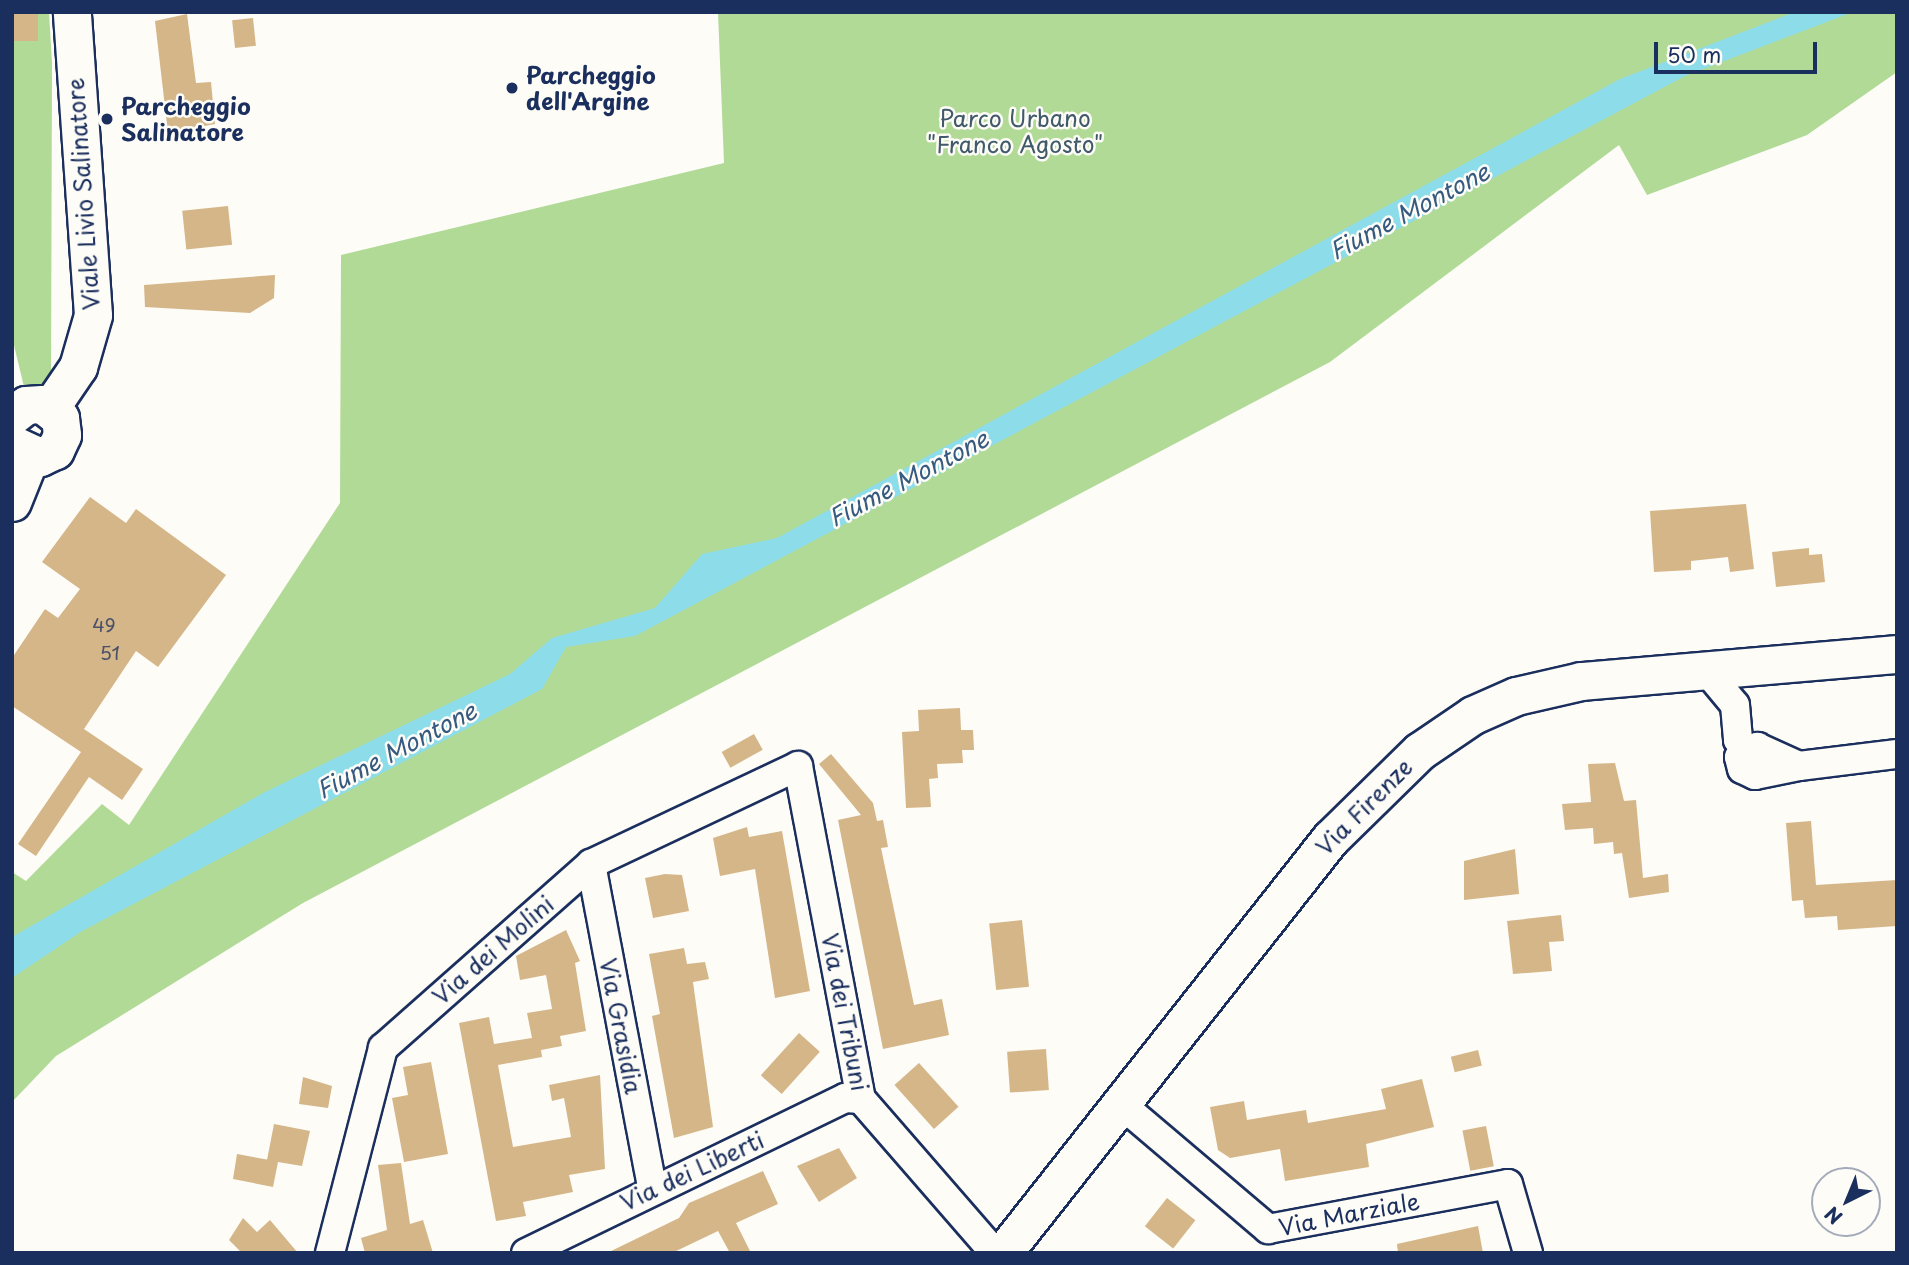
<!DOCTYPE html>
<html>
<head>
<meta charset="utf-8">
<style>
	body { margin:0 }
	#map { position:relative; width:1909px; height:1265px; overflow:hidden; background:#fdfcf7; font-family:"Playpen Sans",sans-serif }
	div>[style] { position:absolute }
	.green>* { inset:0; background:#b1da97 }
	.water>* { inset:0; background:#8cdce9 }
	.building>* { inset:0; background:#d5b688; transform-origin:0 0 }
	.roads { filter:drop-shadow(2px 0 #1b2f5e) drop-shadow(-2px 0 #1b2f5e) drop-shadow(0 2px #1b2f5e) drop-shadow(0 -2px #1b2f5e) }
	.minor>* { height:28px; margin:-14px; padding:0 14px; transform-origin:14px; border-radius:14px; background:#fdfcf7 }
	.major>* { height:37px; margin:-18.5px; padding:0 18.5px; transform-origin:18.5px; border-radius:18.5px; background:#fdfcf7 }
	.dots>* { width:19px; height:19px; translate:-50% -50%; box-sizing:border-box; border:4px solid #fdfcf7; border-radius:50% }
	span { translate:-50% -50%; white-space:nowrap; text-align:center; line-height:1.15; -webkit-text-stroke:5px #fdfcf7; paint-order:stroke }
	.number-label { font-size:19px; color:#4a5168 }
	.number-label span { -webkit-text-stroke-width:0 }
	.poi-label { font-size:23px; color:#1b2f5e; font-weight:700 }
	.left { translate:0 -50%; text-align:left }
	.park-label { font-size:23px; color:#405a6c }
	.street-label { font-size:23px; color:#1b2f5e }
	.water-label { font-size:24px; color:#375a81; font-style:italic }
	.frame { position:absolute; inset:0; border:14px solid #1b2f5e; pointer-events:none }
	.north { position:absolute; left:1811px; top:1167px; width:70px; height:70px; box-sizing:border-box; background:#fdfcf7; border:2px solid #a3aaba; border-radius:50%; rotate:223deg; font-size:19px; font-weight:700; line-height:28px; text-align:center; color:#1b2f5e }
	.north::after { content:''; display:block; margin:auto; width:24px; height:32px; background:#1b2f5e; clip-path:polygon(50% 0,100% 100%,50% 72%,0 100%) }
	.scale { position:absolute; left:1654px; top:42px; width:163px; height:32px; box-sizing:border-box; border:4px solid #1b2f5e; border-top:0; padding-left:9px; font-size:21px; line-height:24px; white-space:nowrap; color:#1b2f5e; -webkit-text-stroke:5px #fdfcf7; paint-order:stroke }
</style>
</head>
<body>
<div id="map">
	<div class="green">
		<i style="clip-path:polygon(12px 12px,49px 12px,52px 63px,51px 380px,25px 391px,12px 337px)"></i>
		<i style="clip-path:polygon(718px 12px,1897px 12px,1897px 72px,1807px 135px,1647px 195px,1619px 145px,1330px 362px,303px 903px,56px 1056px,12px 1102px,12px 872px,26px 881px,102px 804px,129px 825px,340px 503px,341px 255px,724px 163px)"></i>
	</div>
	<div class="water">
		<i style="clip-path:polygon(1795px 12px,1853px 12px,1685px 76px,635px 636px,566px 647px,542px 689px,82px 931px,12px 978px,12px 937px,263px 793px,510px 674px,552px 638px,655px 608px,702px 554px,777px 538px,1620px 79px)"></i>
	</div>
	<div class="building">
		<i style="left:12px;top:12px;width:26px;height:29px"></i>
		<i style="clip-path:polygon(187px 14px,196px 83px,211px 82px,215px 124px,168px 133px,155px 21px)"></i>
		<i style="left:253px;top:18px;width:28px;height:21px;rotate:84deg"></i>
		<i style="left:228px;top:206px;width:39px;height:46px;rotate:84deg"></i>
		<i style="clip-path:polygon(275px 275px,274px 298px,250px 313px,145px 307px,144px 285px)"></i>
		<i style="clip-path:polygon(90px 497px,126px 523px,136px 509px,226px 575px,158px 667px,136px 651px,84px 729px,143px 769px,133px 784px,122px 800px,89px 777px,36px 856px,18px 844px,81px 752px,12px 706px,12px 658px,45px 609px,58px 618px,80px 589px,42px 562px)"></i>
		<i style="clip-path:polygon(1746px 504px,1754px 569px,1730px 572px,1728px 557px,1691px 561px,1691px 570px,1654px 572px,1650px 511px)"></i>
		<i style="clip-path:polygon(1809px 548px,1809px 555px,1822px 554px,1825px 582px,1776px 587px,1772px 552px)"></i>
		<i style="clip-path:polygon(960px 708px,961px 730px,973px 730px,974px 750px,962px 750px,963px 763px,937px 764px,938px 778px,929px 779px,931px 807px,906px 808px,902px 732px,919px 731px,918px 710px)"></i>
		<i style="left:754px;top:734px;width:18px;height:37px;rotate:61deg"></i>
		<i style="clip-path:polygon(831px 754px,873px 803px,877px 821px,883px 820px,888px 847px,881px 848px,914px 1005px,942px 999px,949px 1035px,883px 1049px,838px 820px,861px 815px,819px 764px)"></i>
		<i style="clip-path:polygon(1615px 763px,1624px 801px,1636px 800px,1643px 878px,1668px 874px,1669px 892px,1629px 898px,1622px 853px,1614px 854px,1613px 842px,1594px 844px,1593px 828px,1565px 830px,1562px 804px,1591px 802px,1588px 764px)"></i>
		<i style="clip-path:polygon(1811px 821px,1816px 885px,1897px 880px,1897px 926px,1838px 930px,1837px 916px,1805px 918px,1803px 900px,1792px 901px,1786px 823px)"></i>
		<i style="clip-path:polygon(747px 827px,749px 837px,782px 831px,810px 991px,775px 998px,755px 869px,720px 876px,713px 838px)"></i>
		<i style="clip-path:polygon(1515px 849px,1519px 894px,1464px 900px,1464px 861px)"></i>
		<i style="clip-path:polygon(665px 874px,682px 875px,689px 911px,653px 918px,645px 878px)"></i>
		<i style="clip-path:polygon(1561px 915px,1564px 941px,1549px 942px,1552px 971px,1513px 974px,1507px 921px)"></i>
		<i style="left:1022px;top:920px;width:67px;height:33px;rotate:84deg"></i>
		<i style="clip-path:polygon(566px 930px,580px 961px,575px 963px,586px 1031px,560px 1036px,562px 1046px,541px 1050px,542px 1057px,498px 1065px,513px 1147px,571px 1137px,564px 1098px,552px 1101px,549px 1085px,600px 1075px,605px 1169px,569px 1175px,573px 1192px,523px 1202px,526px 1216px,496px 1221px,459px 1023px,489px 1017px,494px 1044px,532px 1038px,527px 1013px,552px 1009px,546px 975px,520px 980px,516px 956px)"></i>
		<i style="clip-path:polygon(684px 948px,687px 964px,705px 962px,709px 979px,693px 982px,713px 1127px,674px 1138px,652px 1016px,660px 1014px,649px 954px)"></i>
		<i style="left:799px;top:1033px;width:28px;height:57px;rotate:42deg"></i>
		<i style="left:1046px;top:1049px;width:41px;height:39px;rotate:86deg"></i>
		<i style="left:1478px;top:1050px;width:16px;height:28px;rotate:76deg"></i>
		<i style="clip-path:polygon(431px 1062px,448px 1154px,404px 1162px,392px 1098px,408px 1095px,403px 1067px)"></i>
		<i style="left:919px;top:1063px;width:59px;height:33px;rotate:48deg"></i>
		<i style="clip-path:polygon(303px 1077px,332px 1086px,328px 1108px,299px 1104px)"></i>
		<i style="clip-path:polygon(1422px 1079px,1434px 1127px,1366px 1144px,1369px 1167px,1285px 1181px,1280px 1149px,1230px 1158px,1218px 1150px,1210px 1107px,1244px 1101px,1247px 1120px,1306px 1110px,1308px 1123px,1386px 1109px,1381px 1089px)"></i>
		<i style="clip-path:polygon(274px 1124px,310px 1131px,302px 1166px,278px 1162px,273px 1187px,233px 1179px,237px 1154px,275px 1161px,267px 1160px)"></i>
		<i style="left:1486px;top:1126px;width:41px;height:24px;rotate:79deg"></i>
		<i style="clip-path:polygon(839px 1148px,857px 1178px,819px 1202px,797px 1166px)"></i>
		<i style="clip-path:polygon(401px 1163px,410px 1224px,423px 1220px,433px 1253px,365px 1253px,361px 1238px,387px 1230px,378px 1165px)"></i>
		<i style="clip-path:polygon(763px 1171px,778px 1204px,736px 1223px,751px 1253px,730px 1253px,718px 1231px,672px 1253px,607px 1253px,679px 1218px,689px 1203px)"></i>
		<i style="left:1167px;top:1198px;width:36px;height:36px;rotate:38deg"></i>
		<i style="clip-path:polygon(243px 1218px,257px 1232px,270px 1220px,298px 1253px,242px 1253px,229px 1240px)"></i>
		<i style="clip-path:polygon(1478px 1226px,1483px 1253px,1398px 1253px,1397px 1244px)"></i>
	</div>
	<div class="roads">
		<div class="minor">
			<i style="left:1706px;top:670px;width:45px;rotate:50.4deg"></i>
			<i style="left:1735px;top:705px;width:35px;rotate:85deg"></i>
			<i style="left:1738px;top:740px;width:12px;rotate:48deg"></i>
			<i style="left:1799px;top:766px;width:45px;rotate:168.4deg"></i>
			<i style="left:1755px;top:775px;width:14px;rotate:-155deg"></i>
			<i style="left:1742px;top:769px;width:12px;rotate:-104deg"></i>
			<i style="left:1739px;top:757px;width:21px;rotate:-29deg"></i>
			<i style="left:1757px;top:747px;width:46px;rotate:24.3deg"></i>
			<i style="left:1799px;top:766px;width:99px;rotate:-7deg"></i>
			<i style="left:591px;top:864px;width:330px;rotate:79.3deg"></i>
			<i style="left:1122px;top:1105px;width:192px;rotate:40.3deg"></i>
			<i style="left:1268px;top:1229px;width:244px;rotate:-10.6deg"></i>
			<i style="left:1508px;top:1184px;width:72px;rotate:73.8deg"></i>
			<i style="left:330px;top:1253px;width:212px;rotate:-75.5deg"></i>
			<i style="left:383px;top:1048px;width:278px;rotate:-41.5deg"></i>
			<i style="left:591px;top:864px;width:229px;rotate:-25.3deg"></i>
			<i style="left:798px;top:766px;width:339px;rotate:79.3deg"></i>
			<i style="left:861px;top:1099px;width:204px;rotate:49deg"></i>
			<i style="left:526px;top:1253px;width:355px;rotate:-25.9deg"></i>
			<i style="left:845px;top:1098px;width:16px;rotate:4deg"></i>
		</div>
		<div class="major">
			<i style="left:50px;top:408px;width:50px;rotate:-55.7deg"></i>
			<i style="left:78px;top:367px;width:54px;rotate:-73.9deg"></i>
			<i style="left:93px;top:315px;width:304px;rotate:-94deg"></i>
			<i style="left:12px;top:416px;width:18px;rotate:-38deg"></i>
			<i style="left:26px;top:405px;width:16px;rotate:-4deg"></i>
			<i style="left:42px;top:404px;width:23px;rotate:38deg"></i>
			<i style="left:60px;top:418px;width:17px;rotate:83deg"></i>
			<i style="left:62px;top:435px;width:17px;rotate:115deg"></i>
			<i style="left:55px;top:450px;width:17px;rotate:155deg"></i>
			<i style="left:40px;top:457px;width:31px;rotate:-155deg"></i>
			<i style="left:12px;top:502px;width:48px;rotate:-68.2deg"></i>
			<i style="left:1003px;top:1253px;width:528px;rotate:-51.7deg"></i>
			<i style="left:1330px;top:839px;width:126px;rotate:-44.4deg"></i>
			<i style="left:1420px;top:751px;width:64px;rotate:-34.2deg"></i>
			<i style="left:1473px;top:715px;width:47px;rotate:-23.8deg"></i>
			<i style="left:1516px;top:696px;width:67px;rotate:-13deg"></i>
			<i style="left:1581px;top:681px;width:317px;rotate:-4.9deg"></i>
		</div>
	</div>
	<div class="dots">
		<i style="left:512px;top:88px;background:#1b2f5e"></i>
		<i style="left:107px;top:119px;background:#1b2f5e"></i>
	</div>
	<div class="number-label">
		<span style="left:104px;top:625px">49</span>
		<span style="left:110px;top:653px">51</span>
	</div>
	<div class="poi-label">
		<span class="left" style="left:526px;top:88px">Parcheggio<br>dell'Argine</span>
		<span class="left" style="left:121px;top:119px">Parcheggio<br>Salinatore</span>
	</div>
	<div class="park-label">
		<span style="left:1015px;top:131px">Parco Urbano<br>"Franco Agosto"</span>
	</div>
	<div class="street-label">
		<span style="left:83px;top:194px;rotate:-94deg">Viale Livio Salinatore</span>
		<span style="left:1364px;top:807px;rotate:-45deg">Via Firenze</span>
		<span style="left:493px;top:950px;rotate:-41deg">Via dei Molini</span>
		<span style="left:845px;top:1012px;rotate:79deg">Via dei Tribuni</span>
		<span style="left:621px;top:1026px;rotate:79deg">Via Grasidia</span>
		<span style="left:692px;top:1171px;rotate:-25deg">Via dei Liberti</span>
		<span style="left:1349px;top:1214px;rotate:-11deg">Via Marziale</span>
	</div>
	<div class="water-label">
		<span style="left:1409px;top:211px;rotate:-28deg">Fiume Montone</span>
		<span style="left:908px;top:478px;rotate:-28deg">Fiume Montone</span>
		<span style="left:396px;top:750px;rotate:-28deg">Fiume Montone</span>
	</div>
	<div class="frame"></div>
	<div class="north">N</div>
	<div class="scale">50 m</div>
</div>
</body>
</html>
